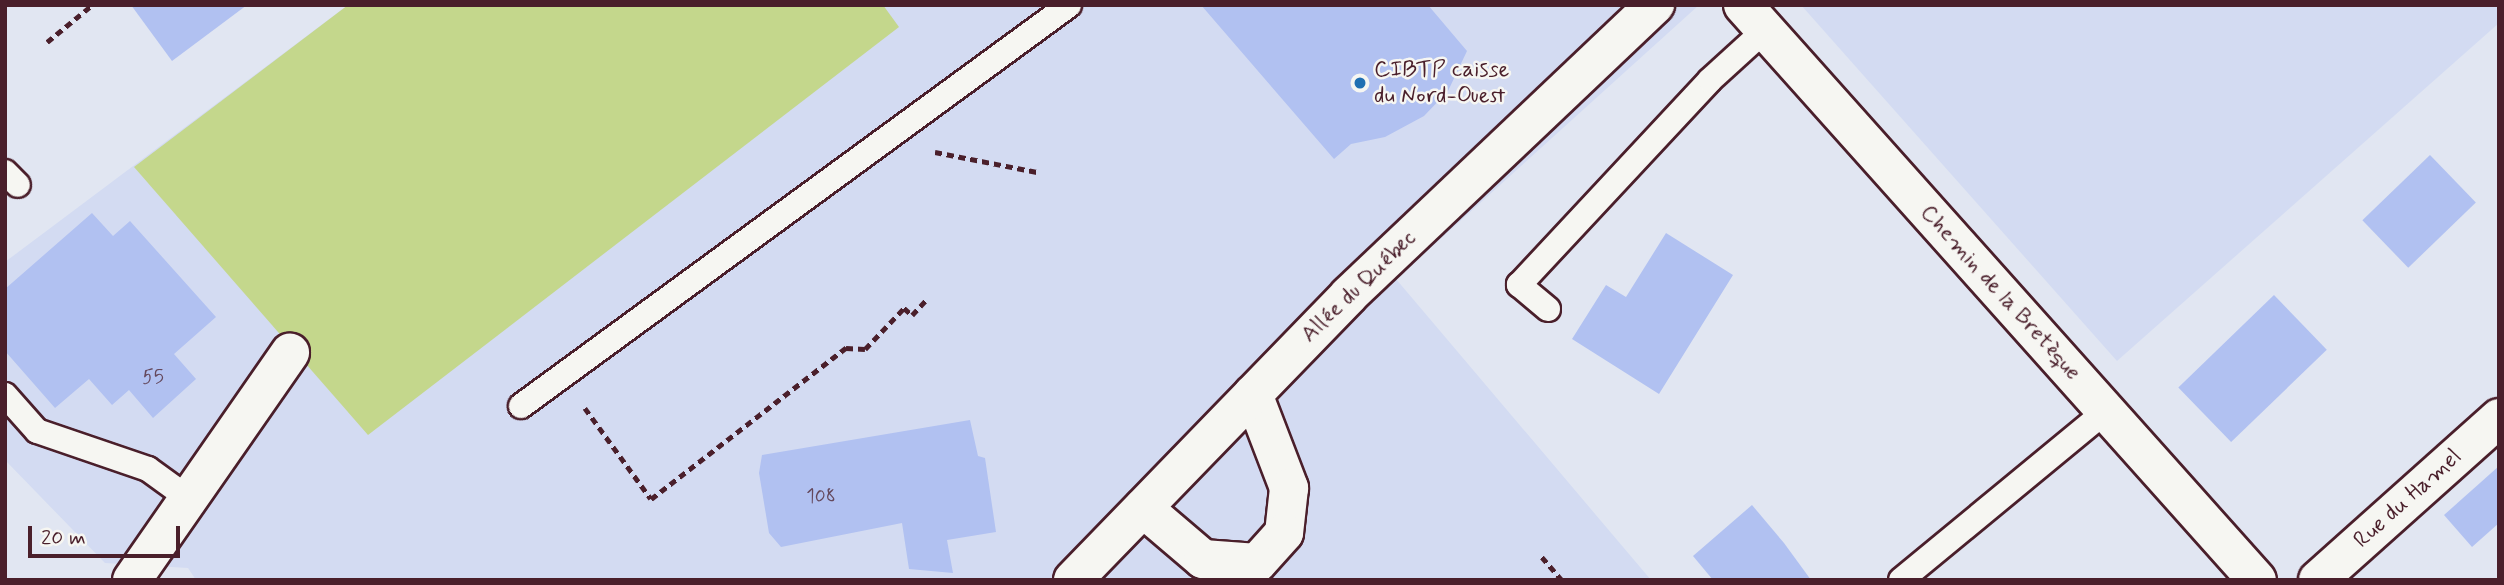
<!DOCTYPE html>
<html>
<head>
<meta charset="utf-8">
<style>
	body { margin:0 }
	#map { position:relative; width:2504px; height:585px; overflow:hidden; background:#e1e6f2; font-family:Mynerve,sans-serif }
	div>[style] { position:absolute }
	.built>* { inset:0; background:#d3dbf2 }
	.green>* { inset:0; background:#c4d78c }
	.building>* { inset:0; background:#b1c1f1; transform-origin:0 0 }
	.path>* { height:4.5px; margin-top:-2.25px; transform-origin:0; background:repeating-linear-gradient(90deg,#4a1f2b 0 7px,transparent 0 12px) }
	.roads { filter:drop-shadow(2px 0 #4a1f2b) drop-shadow(-2px 0 #4a1f2b) drop-shadow(0 2px #4a1f2b) drop-shadow(0 -2px #4a1f2b) }
	.lane>* { height:24px; margin:-12px; padding:0 12px; transform-origin:12px; border-radius:12px; background:#f6f6f2 }
	.street>* { height:38px; margin:-19px; padding:0 19px; transform-origin:19px; border-radius:19px; background:#f6f6f2 }
	.secondary>* { height:38px; margin:-19px; padding:0 19px; transform-origin:19px; border-radius:19px; background:#f6f6f2 }
	.dots>* { width:19px; height:19px; translate:-50% -50%; box-sizing:border-box; border:4px solid #f6f6f2; border-radius:50% }
	span { translate:-50% -50%; white-space:nowrap; text-align:center; line-height:1.15; -webkit-text-stroke:5px #f6f6f2; paint-order:stroke }
	.number-label { font-size:19px; color:#64485c }
	.number-label span { -webkit-text-stroke-width:0 }
	.poi-label { font-size:23px; color:#4a1f2b }
	.left { translate:0 -50%; text-align:left }
	.street-label { font-size:23px; color:#4a1f2b }
	.frame { position:absolute; inset:0; border:7px solid #4a1f2b; pointer-events:none }
	.scale { position:absolute; left:28px; top:526px; width:152px; height:32px; box-sizing:border-box; border:4px solid #4a1f2b; border-top:0; padding-left:9px; font-size:21px; line-height:24px; white-space:nowrap; color:#4a1f2b; -webkit-text-stroke:5px #f6f6f2; paint-order:stroke }
</style>
</head>
<body>
<div id="map">
	<div class="built">
		<i style="clip-path:polygon(348px 5px,1699px 5px,1396px 279px,1651px 580px,196px 580px,188px 568px,105px 563px,5px 460px,5px 262px)"></i>
		<i style="clip-path:polygon(1801px 5px,2499px 5px,2499px 23px,2117px 361px)"></i>
	</div>
	<div class="green">
		<i style="clip-path:polygon(348px 5px,883px 5px,899px 27px,368px 435px,134px 167px)"></i>
	</div>
	<div class="building">
		<i style="clip-path:polygon(131px 5px,247px 5px,172px 61px)"></i>
		<i style="clip-path:polygon(1201px 5px,1428px 5px,1467px 51px,1448px 91px,1424px 116px,1385px 137px,1351px 144px,1334px 159px)"></i>
		<i style="left:2430px;top:155px;width:66px;height:94px;rotate:46deg"></i>
		<i style="clip-path:polygon(92px 213px,113px 236px,130px 221px,216px 317px,174px 354px,196px 379px,153px 418px,129px 390px,112px 405px,89px 379px,55px 408px,5px 351px,5px 289px)"></i>
		<i style="clip-path:polygon(1666px 233px,1733px 275px,1659px 394px,1572px 339px,1606px 285px,1626px 297px)"></i>
		<i style="left:2274px;top:295px;width:76px;height:133px;rotate:46deg"></i>
		<i style="clip-path:polygon(970px 420px,978px 456px,985px 458px,996px 532px,947px 540px,953px 573px,909px 569px,902px 523px,781px 547px,769px 533px,759px 473px,762px 455px)"></i>
		<i style="clip-path:polygon(2499px 466px,2499px 523px,2472px 547px,2444px 515px)"></i>
		<i style="clip-path:polygon(1752px 505px,1784px 543px,1811px 580px,1713px 580px,1693px 556px)"></i>
	</div>
	<div class="path">
		<i style="left:47px;top:42px;width:58px;rotate:-39.4deg"></i>
		<i style="left:935px;top:152px;width:104px;rotate:11.1deg"></i>
		<i style="left:585px;top:408px;width:112px;rotate:54deg"></i>
		<i style="left:651px;top:499px;width:247px;rotate:-37.8deg"></i>
		<i style="left:846px;top:348px;width:19px;rotate:3deg"></i>
		<i style="left:865px;top:349px;width:57px;rotate:-46.4deg"></i>
		<i style="left:904px;top:308px;width:11px;rotate:41deg"></i>
		<i style="left:912px;top:315px;width:22px;rotate:-47deg"></i>
		<i style="left:1542px;top:557px;width:30px;rotate:49deg"></i>
	</div>
	<div class="roads">
		<div class="lane">
			<i style="left:5px;top:172px;width:18px;rotate:45deg"></i>
			<i style="left:1548px;top:309px;width:38px;rotate:-140deg"></i>
			<i style="left:1519px;top:285px;width:280px;rotate:-47deg"></i>
			<i style="left:1710px;top:80px;width:74px;rotate:-42.3deg"></i>
			<i style="left:5px;top:395px;width:48px;rotate:48.4deg"></i>
			<i style="left:37px;top:431px;width:117px;rotate:18.9deg"></i>
			<i style="left:148px;top:469px;width:49px;rotate:35.9deg"></i>
			<i style="left:521px;top:406px;width:679px;rotate:-36.19deg"></i>
			<i style="left:1901px;top:580px;width:266px;rotate:-39.5deg"></i>
		</div>
		<div class="street">
			<i style="left:1253px;top:394px;width:101px;rotate:69deg"></i>
			<i style="left:1289px;top:488px;width:45px;rotate:96.3deg"></i>
			<i style="left:1284px;top:533px;width:40px;rotate:132deg"></i>
			<i style="left:1143px;top:508px;width:79px;rotate:40.4deg"></i>
			<i style="left:1203px;top:559px;width:54px;rotate:4.2deg"></i>
			<i style="left:132px;top:580px;width:277px;rotate:-55.2deg"></i>
			<i style="left:1073px;top:580px;width:397px;rotate:-45.9deg"></i>
			<i style="left:1349px;top:295px;width:422px;rotate:-43.5deg"></i>
			<i style="left:2318px;top:580px;width:243px;rotate:-41.8deg"></i>
		</div>
		<div class="secondary">
			<i style="left:1743px;top:5px;width:771px;rotate:48.21deg"></i>
		</div>
	</div>
	<div class="dots">
		<i style="left:1360px;top:83px;background:#1f6fb2"></i>
	</div>
	<div class="number-label">
		<span style="left:153px;top:378px">55</span>
		<span style="left:821px;top:497px">108</span>
	</div>
	<div class="poi-label">
		<span class="left" style="left:1374px;top:83px">CIBTP caisse<br>du Nord-Ouest</span>
	</div>
	<div class="street-label">
		<span style="left:1359px;top:287px;rotate:-44deg">Allée du Québec</span>
		<span style="left:2000px;top:293px;rotate:48deg">Chemin de la Bretèque</span>
		<span style="left:2408px;top:499px;rotate:-42deg">Rue du Hamel</span>
	</div>
	<div class="frame"></div>
	<div class="scale">20 m</div>
</div>
</body>
</html>
